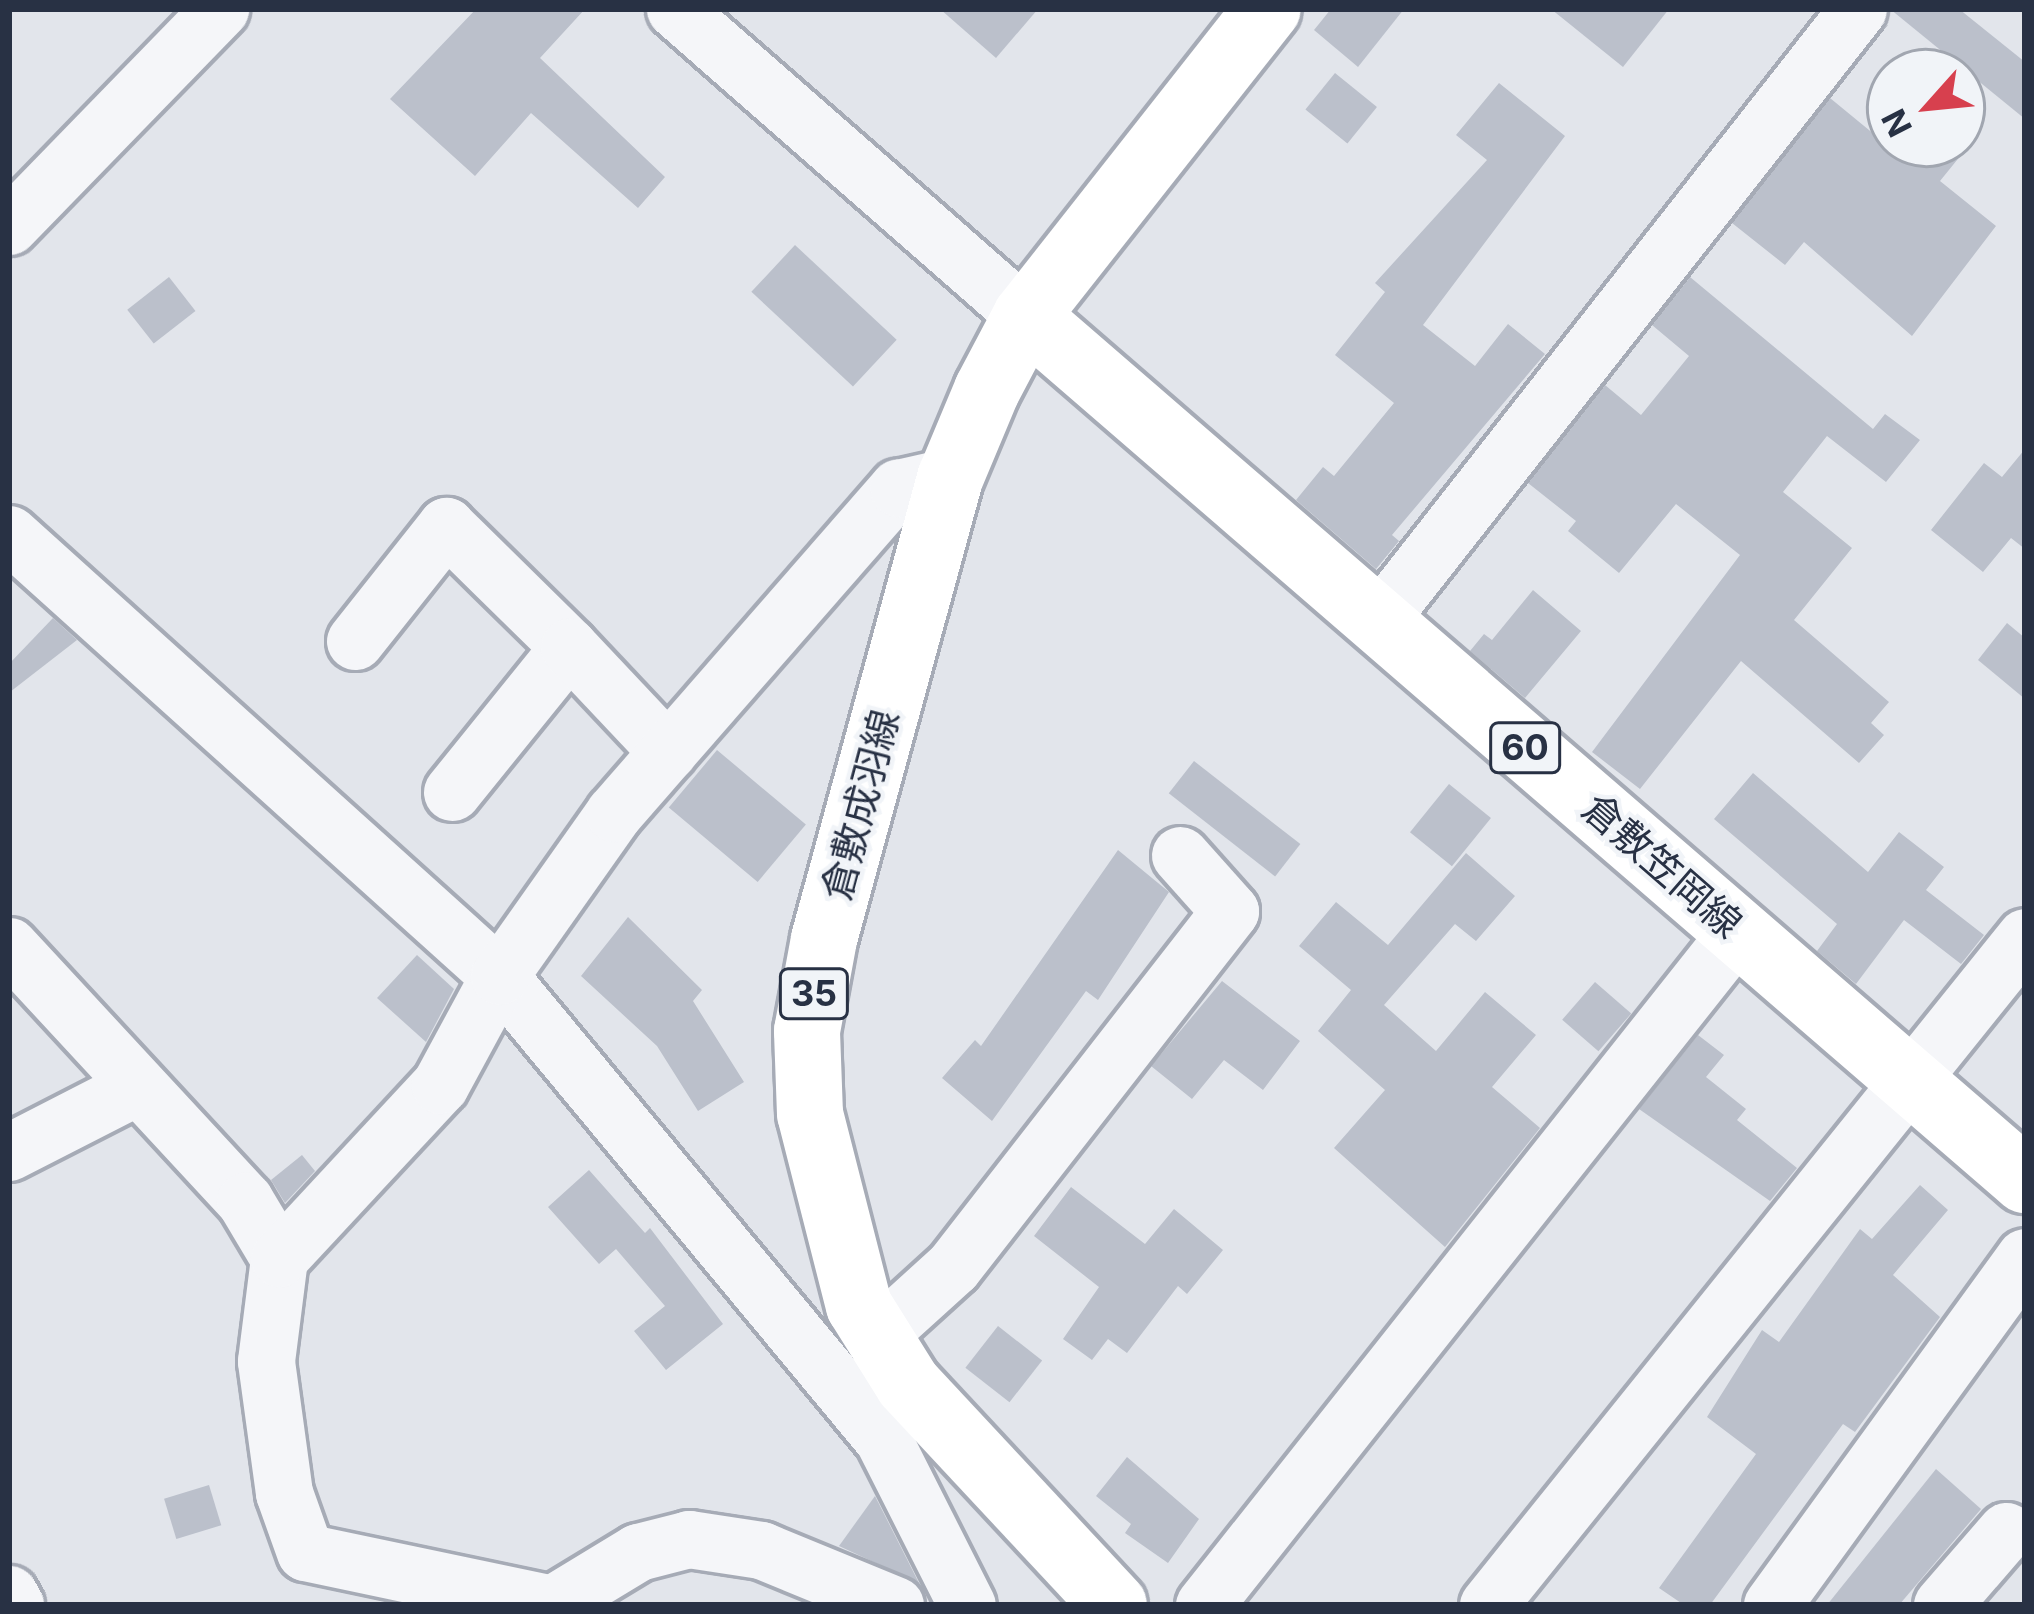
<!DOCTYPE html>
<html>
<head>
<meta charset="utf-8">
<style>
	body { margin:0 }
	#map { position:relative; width:2034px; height:1614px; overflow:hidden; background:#e2e5eb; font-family:Inter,"Noto Sans JP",sans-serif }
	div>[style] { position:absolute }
	.building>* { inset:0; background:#bbc0cb; transform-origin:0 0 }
	.roads { filter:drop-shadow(3px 0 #a6abb6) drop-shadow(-3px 0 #a6abb6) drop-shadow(0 3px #a6abb6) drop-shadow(0 -3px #a6abb6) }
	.minor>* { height:57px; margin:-28.5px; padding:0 28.5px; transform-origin:28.5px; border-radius:28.5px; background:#f5f6f9 }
	.major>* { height:66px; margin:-33px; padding:0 33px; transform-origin:33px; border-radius:33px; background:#fff }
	span { translate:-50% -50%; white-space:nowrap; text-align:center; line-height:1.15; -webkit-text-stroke:9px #f1f4f8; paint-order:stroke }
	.shield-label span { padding:3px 9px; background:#f1f4f8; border:3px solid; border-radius:9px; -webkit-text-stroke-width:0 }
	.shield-label { font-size:36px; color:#283144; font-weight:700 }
	.street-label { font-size:39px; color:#283144 }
	.frame { position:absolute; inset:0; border:12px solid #283144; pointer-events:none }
	.north { position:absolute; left:1866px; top:48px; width:120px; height:120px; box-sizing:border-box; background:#f1f4f8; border:3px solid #a1a6b0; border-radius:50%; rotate:243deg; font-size:33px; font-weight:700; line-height:48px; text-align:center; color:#283144 }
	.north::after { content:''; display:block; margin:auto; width:42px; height:54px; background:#d7404e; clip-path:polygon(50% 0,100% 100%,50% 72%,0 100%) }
</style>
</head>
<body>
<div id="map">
	<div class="building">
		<i style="clip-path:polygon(476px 9px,585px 9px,540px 58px,665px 177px,638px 208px,531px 113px,475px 176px,390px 99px)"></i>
		<i style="clip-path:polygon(940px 9px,1038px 9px,996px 58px)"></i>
		<i style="clip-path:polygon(1331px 9px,1404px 9px,1358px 67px,1314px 30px)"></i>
		<i style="clip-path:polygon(1551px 9px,1669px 9px,1623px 67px)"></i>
		<i style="clip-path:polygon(1890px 9px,1959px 9px,2025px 62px,2025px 119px)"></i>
		<i style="left:1335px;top:73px;width:54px;height:47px;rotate:39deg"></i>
		<i style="clip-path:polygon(1499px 83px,1565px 136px,1423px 325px,1475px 366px,1508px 324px,1545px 354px,1392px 535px,1399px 541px,1376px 569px,1296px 500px,1323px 467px,1334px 476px,1394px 403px,1335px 355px,1385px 292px,1375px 283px,1487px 160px,1456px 135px)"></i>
		<i style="clip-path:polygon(1830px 98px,1886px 144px,1970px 144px,1940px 181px,1996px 226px,1912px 336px,1804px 242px,1785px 265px,1732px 223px)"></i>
		<i style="left:795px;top:245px;width:139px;height:64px;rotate:43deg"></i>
		<i style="left:169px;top:277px;width:43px;height:53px;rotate:52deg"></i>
		<i style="clip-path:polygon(1690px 277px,1873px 429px,1885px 414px,1920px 440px,1886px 482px,1827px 436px,1783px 492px,1852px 548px,1794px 620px,1889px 702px,1871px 723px,1884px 735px,1859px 763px,1741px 661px,1640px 789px,1592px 752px,1740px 555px,1676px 504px,1619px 573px,1568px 531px,1576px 521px,1528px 483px,1605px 385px,1641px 415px,1689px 356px,1652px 325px)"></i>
		<i style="clip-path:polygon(2025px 449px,2025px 549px,2011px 538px,1983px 572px,1931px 530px,1984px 463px,2002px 477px)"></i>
		<i style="clip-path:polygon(1533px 590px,1581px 631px,1525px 698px,1470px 651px,1484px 634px,1492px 640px)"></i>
		<i style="clip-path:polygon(53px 618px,77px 640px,10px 692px,9px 664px)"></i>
		<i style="clip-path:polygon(2007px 623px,2025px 638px,2025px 699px,1978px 660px)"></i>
		<i style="left:717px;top:750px;width:116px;height:75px;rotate:40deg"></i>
		<i style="left:1194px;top:761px;width:135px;height:41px;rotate:38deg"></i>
		<i style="clip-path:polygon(1753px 773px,1868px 872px,1899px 832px,1944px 867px,1926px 890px,1984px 935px,1961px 964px,1904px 920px,1856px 984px,1817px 951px,1837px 924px,1714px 819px)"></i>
		<i style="left:1449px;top:784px;width:54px;height:62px;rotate:39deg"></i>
		<i style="clip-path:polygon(1118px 850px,1169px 892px,1098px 1000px,1086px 991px,992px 1121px,942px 1078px,975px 1040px,981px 1046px)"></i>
		<i style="clip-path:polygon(1466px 853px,1515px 896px,1476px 941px,1455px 924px,1384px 1005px,1436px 1051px,1485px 992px,1536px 1035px,1492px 1087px,1540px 1128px,1445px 1247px,1334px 1148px,1385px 1090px,1318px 1031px,1351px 990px,1299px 946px,1336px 902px,1388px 945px)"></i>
		<i style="clip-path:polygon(628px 917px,702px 990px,693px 1001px,744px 1082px,698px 1111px,657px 1046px,581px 976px)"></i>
		<i style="clip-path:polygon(417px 955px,454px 989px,426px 1042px,377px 998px)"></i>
		<i style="clip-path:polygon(1222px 981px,1300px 1041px,1263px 1090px,1224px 1060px,1192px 1099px,1151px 1066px)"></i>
		<i style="left:1595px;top:982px;width:48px;height:50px;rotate:41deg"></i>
		<i style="clip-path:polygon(1698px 1035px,1724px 1055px,1706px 1077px,1746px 1109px,1737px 1120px,1797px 1168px,1770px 1201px,1639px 1109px)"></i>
		<i style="clip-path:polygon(302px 1155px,315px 1171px,285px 1203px,271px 1180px)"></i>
		<i style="clip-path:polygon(589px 1170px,645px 1233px,650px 1228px,723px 1324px,666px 1370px,634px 1331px,665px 1306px,616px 1249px,599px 1264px,548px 1207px)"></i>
		<i style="clip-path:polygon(1920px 1185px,1948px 1210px,1893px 1275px,1940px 1317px,1855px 1432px,1843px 1424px,1710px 1605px,1684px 1605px,1659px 1588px,1756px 1454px,1707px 1417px,1762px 1330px,1779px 1342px,1860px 1229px,1872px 1239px)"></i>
		<i style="clip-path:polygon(1071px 1187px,1145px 1244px,1174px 1209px,1223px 1250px,1187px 1294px,1178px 1286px,1127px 1353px,1108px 1339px,1092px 1360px,1063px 1339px,1099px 1287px,1034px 1236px)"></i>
		<i style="left:998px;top:1326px;width:56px;height:53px;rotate:38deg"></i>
		<i style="clip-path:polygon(1127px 1457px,1199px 1519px,1168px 1563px,1125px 1533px,1131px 1524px,1096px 1496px)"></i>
		<i style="clip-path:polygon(1936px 1469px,1981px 1509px,1899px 1605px,1827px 1605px)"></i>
		<i style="left:209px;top:1485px;width:42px;height:47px;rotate:73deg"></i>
		<i style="clip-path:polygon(875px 1496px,919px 1583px,839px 1546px)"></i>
	</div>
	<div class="roads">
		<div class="minor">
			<i style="left:675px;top:9px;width:466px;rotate:41.2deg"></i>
			<i style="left:9px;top:226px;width:303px;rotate:-45.8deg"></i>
			<i style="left:9px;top:534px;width:660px;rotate:42.05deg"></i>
			<i style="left:499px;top:976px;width:602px;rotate:50.33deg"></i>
			<i style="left:883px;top:1439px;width:186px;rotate:63.2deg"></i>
			<i style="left:1377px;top:622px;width:779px;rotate:-51.88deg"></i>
			<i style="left:355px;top:641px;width:147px;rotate:-51.6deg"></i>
			<i style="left:446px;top:526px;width:173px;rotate:44.5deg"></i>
			<i style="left:452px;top:792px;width:186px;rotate:-51.1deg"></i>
			<i style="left:569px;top:647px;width:144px;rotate:46.7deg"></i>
			<i style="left:9px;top:946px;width:347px;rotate:47.2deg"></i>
			<i style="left:245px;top:1201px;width:66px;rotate:59.2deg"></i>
			<i style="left:9px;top:1152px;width:145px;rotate:-27.1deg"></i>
			<i style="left:878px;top:1335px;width:101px;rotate:-42.2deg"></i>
			<i style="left:953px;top:1267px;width:451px;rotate:-52.1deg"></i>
			<i style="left:1230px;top:911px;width:75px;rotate:-131.8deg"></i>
			<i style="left:9px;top:1594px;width:13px;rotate:61deg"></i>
			<i style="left:895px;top:1605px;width:145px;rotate:-157.7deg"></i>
			<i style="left:761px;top:1550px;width:73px;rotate:-171.3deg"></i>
			<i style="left:689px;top:1539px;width:53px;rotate:165.7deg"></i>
			<i style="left:638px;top:1552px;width:100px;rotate:148.8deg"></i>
			<i style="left:552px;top:1604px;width:252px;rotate:-168.1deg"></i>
			<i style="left:305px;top:1552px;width:63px;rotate:-109.6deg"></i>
			<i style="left:284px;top:1493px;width:133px;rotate:-97.8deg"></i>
			<i style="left:266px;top:1361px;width:104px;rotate:-82.8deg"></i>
			<i style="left:279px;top:1258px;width:236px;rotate:-47.1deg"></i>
			<i style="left:440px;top:1085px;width:124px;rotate:-61.6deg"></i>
			<i style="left:499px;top:976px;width:199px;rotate:-54.8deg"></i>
			<i style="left:614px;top:813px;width:432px;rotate:-48.9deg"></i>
			<i style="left:898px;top:488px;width:54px;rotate:-12.8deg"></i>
			<i style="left:1204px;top:1605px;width:860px;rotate:-51.61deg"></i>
			<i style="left:1488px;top:1605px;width:857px;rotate:-51.2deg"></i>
			<i style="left:1772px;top:1605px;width:430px;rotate:-54deg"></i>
			<i style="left:1942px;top:1605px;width:98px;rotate:-49.1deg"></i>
		</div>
		<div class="major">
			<i style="left:1026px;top:316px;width:1321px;rotate:40.86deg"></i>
			<i style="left:1114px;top:1605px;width:302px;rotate:-133deg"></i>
			<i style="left:908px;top:1384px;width:92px;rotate:-122.1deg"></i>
			<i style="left:859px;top:1306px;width:198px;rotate:-104.3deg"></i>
			<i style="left:810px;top:1114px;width:83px;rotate:-92.1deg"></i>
			<i style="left:807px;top:1031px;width:94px;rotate:-79.5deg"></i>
			<i style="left:824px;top:939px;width:480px;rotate:-74.7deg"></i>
			<i style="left:951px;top:476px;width:93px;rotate:-67.3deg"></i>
			<i style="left:987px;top:390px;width:84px;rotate:-62.2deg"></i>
			<i style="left:1026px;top:316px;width:391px;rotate:-51.8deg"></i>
		</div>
	</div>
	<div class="shield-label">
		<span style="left:1525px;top:748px">60</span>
		<span style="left:814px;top:994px">35</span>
	</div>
	<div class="street-label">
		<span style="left:861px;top:805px;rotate:-75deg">倉敷成羽線</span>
		<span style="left:1662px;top:866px;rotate:41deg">倉敷笠岡線</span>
	</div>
	<div class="frame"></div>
	<div class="north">N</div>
</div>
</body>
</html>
